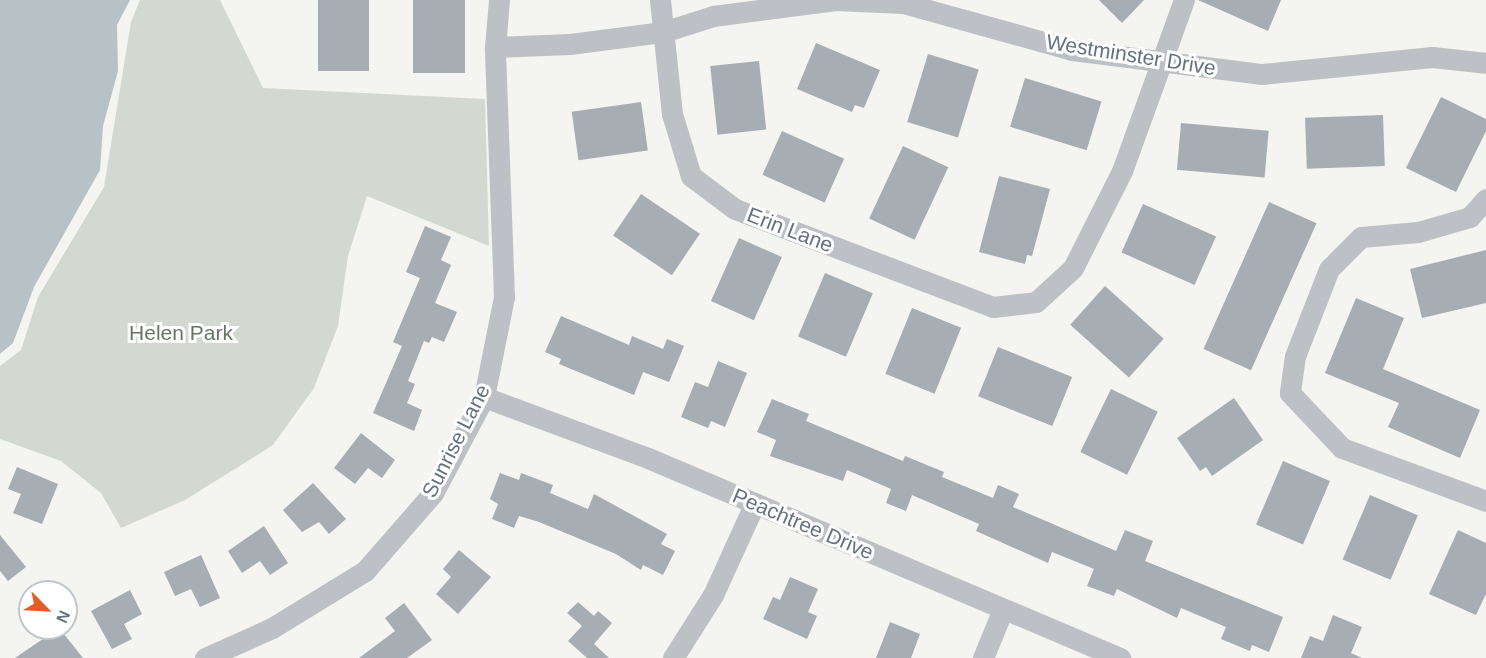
<!DOCTYPE html>
<html>
<head>
<meta charset="utf-8">
<style>
	body { margin:0 }
	#map { position:relative; width:1486px; height:658px; overflow:hidden; background:#f4f4f0; font-family:Helvetica,sans-serif }
	div>[style] { position:absolute }
	.green>* { inset:0; background:#d3d9d0 }
	.water>* { inset:0; background:#b7c2c7 }
	.building>* { inset:0; background:#a6adb3; transform-origin:0 0 }
	.street>* { height:21px; margin:-10.5px; padding:0 10.5px; transform-origin:10.5px; border-radius:10.5px; background:#bdc0c4 }
	span { translate:-50% -50%; white-space:nowrap; text-align:center; line-height:1.15; -webkit-text-stroke:6px #fff; paint-order:stroke }
	.street-label { font-size:21px; color:#647281 }
	.park-label { font-size:21px; color:#657862 }
	.north { position:absolute; left:18px; top:580px; width:60px; height:60px; box-sizing:border-box; background:#fff; border:2px solid #c1c7cd; border-radius:50%; rotate:114deg; font-size:16px; font-weight:700; line-height:24px; text-align:center; color:#647281 }
	.north::after { content:''; display:block; margin:auto; width:21px; height:27px; background:#df5f26; clip-path:polygon(50% 0,100% 100%,50% 72%,0 100%) }
</style>
</head>
<body>
<div id="map">
	<div class="green">
		<i style="clip-path:polygon(140px 0,220px 0,263px 88px,485px 99px,489px 246px,367px 196px,348px 256px,338px 326px,314px 388px,273px 445px,185px 500px,121px 528px,101px 493px,61px 461px,0 439px,0 366px,21px 350px,38px 297px,104px 187px,131px 22px)"></i>
	</div>
	<div class="water">
		<i style="clip-path:polygon(0 0,130px 0,117px 25px,118px 71px,103px 126px,100px 170px,34px 287px,13px 343px,0 354px)"></i>
	</div>
	<div class="building">
		<i style="left:318px;top:0;width:51px;height:71px"></i>
		<i style="left:413px;top:0;width:52px;height:73px"></i>
		<i style="clip-path:polygon(1099px 0,1144px 0,1122px 23px)"></i>
		<i style="clip-path:polygon(1198px 0,1281px 0,1268px 31px)"></i>
		<i style="clip-path:polygon(816px 43px,880px 70px,864px 108px,855px 105px,852px 112px,797px 89px)"></i>
		<i style="left:928px;top:54px;width:53px;height:71px;rotate:17deg"></i>
		<i style="left:759px;top:61px;width:69px;height:49px;rotate:84deg"></i>
		<i style="left:1025px;top:78px;width:80px;height:51px;rotate:17deg"></i>
		<i style="clip-path:polygon(1441px 97px,1486px 119px,1486px 131px,1456px 192px,1406px 168px)"></i>
		<i style="left:641px;top:102px;width:49px;height:70px;rotate:82deg"></i>
		<i style="left:1383px;top:115px;width:51px;height:78px;rotate:88deg"></i>
		<i style="left:1181px;top:123px;width:88px;height:47px;rotate:5deg"></i>
		<i style="left:782px;top:131px;width:68px;height:48px;rotate:24deg"></i>
		<i style="left:903px;top:146px;width:50px;height:80px;rotate:25deg"></i>
		<i style="clip-path:polygon(999px 176px,1050px 189px,1032px 256px,1027px 255px,1025px 264px,979px 252px)"></i>
		<i style="left:641px;top:194px;width:71px;height:50px;rotate:34deg"></i>
		<i style="left:1269px;top:202px;width:52px;height:161px;rotate:24deg"></i>
		<i style="left:1143px;top:204px;width:80px;height:53px;rotate:24deg"></i>
		<i style="clip-path:polygon(425px 226px,451px 237px,441px 260px,451px 265px,435px 303px,457px 312px,444px 342px,432px 337px,429px 343px,424px 341px,408px 381px,415px 384px,407px 403px,422px 410px,414px 431px,373px 413px,402px 346px,393px 342px,420px 278px,406px 272px)"></i>
		<i style="left:739px;top:238px;width:47px;height:69px;rotate:24deg"></i>
		<i style="clip-path:polygon(1486px 250px,1486px 303px,1422px 318px,1410px 269px)"></i>
		<i style="left:825px;top:273px;width:52px;height:69px;rotate:23deg"></i>
		<i style="left:1105px;top:286px;width:79px;height:52px;rotate:42deg"></i>
		<i style="clip-path:polygon(1356px 298px,1404px 318px,1383px 369px,1480px 410px,1460px 458px,1388px 427px,1399px 403px,1325px 373px)"></i>
		<i style="left:912px;top:308px;width:53px;height:71px;rotate:22deg"></i>
		<i style="clip-path:polygon(561px 316px,629px 345px,632px 336px,663px 349px,667px 339px,684px 346px,669px 382px,643px 372px,634px 395px,559px 364px,561px 359px,545px 352px)"></i>
		<i style="left:998px;top:347px;width:80px;height:53px;rotate:22deg"></i>
		<i style="clip-path:polygon(718px 361px,747px 373px,725px 427px,711px 421px,708px 428px,681px 417px,695px 382px,708px 387px)"></i>
		<i style="left:1111px;top:389px;width:52px;height:70px;rotate:26deg"></i>
		<i style="clip-path:polygon(1234px 398px,1263px 440px,1212px 476px,1206px 467px,1200px 471px,1177px 438px)"></i>
		<i style="clip-path:polygon(772px 399px,809px 414px,806px 421px,903px 461px,905px 456px,944px 472px,942px 477px,993px 498px,998px 485px,1019px 494px,1013px 507px,1116px 551px,1125px 530px,1153px 541px,1145px 561px,1283px 617px,1269px 652px,1252px 645px,1250px 651px,1221px 639px,1226px 627px,1181px 608px,1177px 618px,1117px 589px,1114px 596px,1087px 586px,1094px 569px,1052px 552px,1048px 563px,976px 531px,979px 524px,912px 495px,906px 511px,886px 503px,891px 489px,847px 470px,843px 481px,770px 456px,776px 440px,757px 432px)"></i>
		<i style="clip-path:polygon(361px 433px,395px 460px,382px 478px,368px 468px,355px 484px,334px 468px)"></i>
		<i style="left:1283px;top:461px;width:51px;height:69px;rotate:23deg"></i>
		<i style="clip-path:polygon(17px 467px,58px 484px,42px 524px,13px 513px,21px 494px,8px 489px)"></i>
		<i style="clip-path:polygon(500px 473px,519px 480px,521px 473px,553px 485px,550px 493px,588px 509px,594px 494px,667px 534px,661px 544px,675px 551px,663px 575px,643px 565px,641px 570px,616px 554px,539px 522px,519px 516px,514px 528px,492px 519px,498px 504px,490px 499px)"></i>
		<i style="clip-path:polygon(313px 483px,346px 519px,329px 534px,319px 522px,302px 532px,283px 510px)"></i>
		<i style="left:1370px;top:495px;width:52px;height:70px;rotate:23deg"></i>
		<i style="clip-path:polygon(264px 526px,288px 563px,270px 575px,260px 561px,242px 573px,228px 551px)"></i>
		<i style="clip-path:polygon(1458px 530px,1486px 543px,1486px 594px,1476px 615px,1429px 594px)"></i>
		<i style="clip-path:polygon(0 535px,26px 567px,8px 581px,0 571px)"></i>
		<i style="clip-path:polygon(459px 550px,491px 577px,458px 614px,436px 594px,451px 577px,443px 569px)"></i>
		<i style="clip-path:polygon(201px 555px,220px 598px,200px 607px,191px 589px,175px 596px,164px 572px)"></i>
		<i style="clip-path:polygon(790px 577px,818px 589px,808px 612px,817px 616px,807px 639px,763px 619px,773px 597px,780px 600px)"></i>
		<i style="clip-path:polygon(130px 590px,142px 614px,124px 624px,132px 639px,112px 649px,91px 611px)"></i>
		<i style="clip-path:polygon(578px 602px,594px 616px,598px 611px,612px 623px,594px 644px,609px 658px,587px 658px,568px 641px,582px 626px,567px 613px)"></i>
		<i style="clip-path:polygon(404px 603px,432px 640px,407px 658px,359px 658px,395px 631px,385px 618px)"></i>
		<i style="clip-path:polygon(1333px 615px,1362px 627px,1351px 653px,1362px 658px,1301px 658px,1310px 636px,1323px 641px)"></i>
		<i style="clip-path:polygon(890px 622px,920px 634px,911px 658px,876px 658px)"></i>
		<i style="clip-path:polygon(59px 628px,83px 658px,15px 658px)"></i>
	</div>
	<div class="street">
		<i style="left:660px;top:0;width:115px;rotate:84deg"></i>
		<i style="left:672px;top:114px;width:65px;rotate:73deg"></i>
		<i style="left:691px;top:176px;width:55px;rotate:36.9deg"></i>
		<i style="left:735px;top:209px;width:276px;rotate:20.8deg"></i>
		<i style="left:993px;top:307px;width:43px;rotate:-6.6deg"></i>
		<i style="left:1036px;top:302px;width:50px;rotate:-42.6deg"></i>
		<i style="left:1073px;top:268px;width:109px;rotate:-63.2deg"></i>
		<i style="left:1122px;top:171px;width:182px;rotate:-70.1deg"></i>
		<i style="left:495px;top:47px;width:75px;rotate:-2.3deg"></i>
		<i style="left:570px;top:44px;width:94px;rotate:-7.4deg"></i>
		<i style="left:663px;top:32px;width:52px;rotate:-17.7deg"></i>
		<i style="left:713px;top:16px;width:124px;rotate:-7.4deg"></i>
		<i style="left:836px;top:0;width:67px;rotate:2.6deg"></i>
		<i style="left:903px;top:3px;width:175px;rotate:15.5deg"></i>
		<i style="left:1072px;top:50px;width:192px;rotate:7.2deg"></i>
		<i style="left:1262px;top:74px;width:171px;rotate:-5.7deg"></i>
		<i style="left:1432px;top:57px;width:54px;rotate:6.3deg"></i>
		<i style="left:1486px;top:199px;width:24px;rotate:132deg"></i>
		<i style="left:1470px;top:217px;width:54px;rotate:163.9deg"></i>
		<i style="left:1418px;top:232px;width:57px;rotate:175deg"></i>
		<i style="left:1361px;top:237px;width:45px;rotate:135deg"></i>
		<i style="left:1329px;top:269px;width:93px;rotate:111.3deg"></i>
		<i style="left:1295px;top:356px;width:37px;rotate:98deg"></i>
		<i style="left:1290px;top:393px;width:76px;rotate:46.6deg"></i>
		<i style="left:1342px;top:448px;width:153px;rotate:20.2deg"></i>
		<i style="left:484px;top:397px;width:175px;rotate:20.4deg"></i>
		<i style="left:648px;top:458px;width:513px;rotate:22.96deg"></i>
		<i style="left:205px;top:658px;width:73px;rotate:-24.1deg"></i>
		<i style="left:272px;top:628px;width:109px;rotate:-31.5deg"></i>
		<i style="left:365px;top:571px;width:103px;rotate:-48.9deg"></i>
		<i style="left:433px;top:493px;width:109px;rotate:-62deg"></i>
		<i style="left:484px;top:397px;width:102px;rotate:-78.7deg"></i>
		<i style="left:504px;top:297px;width:250px;rotate:-92.1deg"></i>
		<i style="left:495px;top:47px;width:47px;rotate:-85.1deg"></i>
		<i style="left:673px;top:658px;width:75px;rotate:-57.6deg"></i>
		<i style="left:713px;top:595px;width:101px;rotate:-65.5deg"></i>
		<i style="left:983px;top:658px;width:53px;rotate:-67.8deg"></i>
	</div>
	<div class="street-label">
		<span style="left:1131px;top:55px;rotate:9deg">Westminster Drive</span>
		<span style="left:790px;top:230px;rotate:21deg">Erin Lane</span>
		<span style="left:456px;top:441px;rotate:-63deg">Sunrise Lane</span>
		<span style="left:803px;top:524px;rotate:23deg">Peachtree Drive</span>
	</div>
	<div class="park-label">
		<span style="left:181px;top:333px">Helen Park</span>
	</div>
	<div class="north">N</div>
</div>
</body>
</html>
